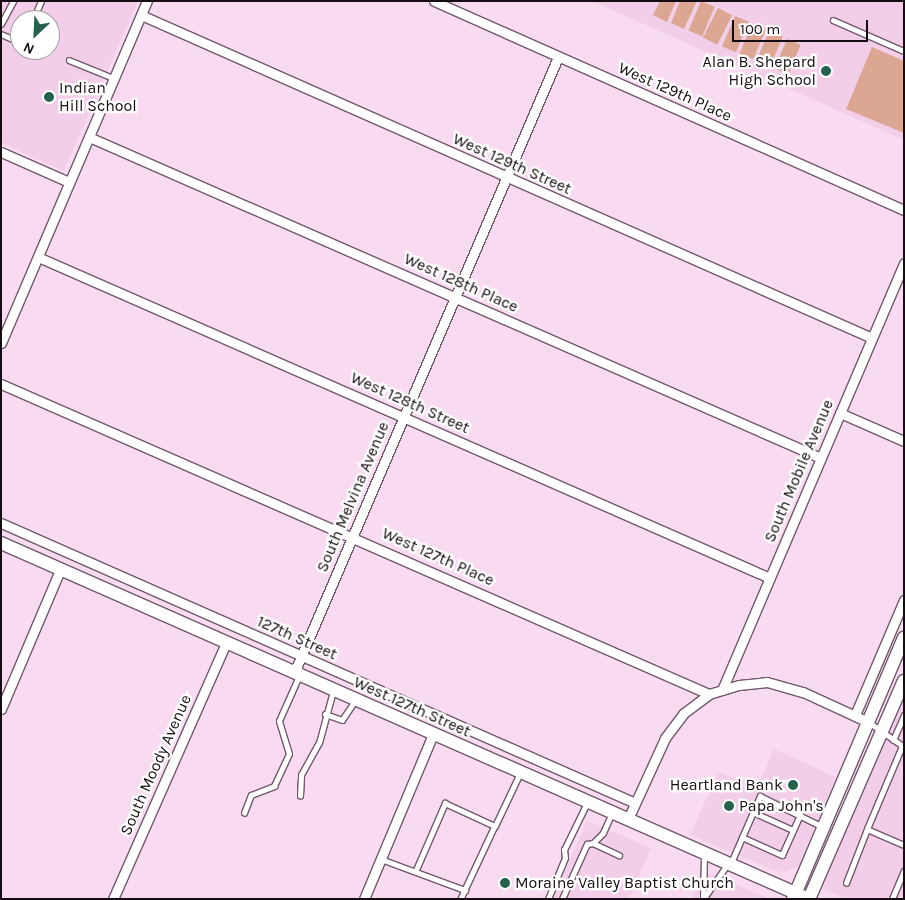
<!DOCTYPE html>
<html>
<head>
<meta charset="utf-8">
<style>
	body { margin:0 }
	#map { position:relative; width:905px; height:900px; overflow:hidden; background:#f9dbf1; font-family:Karla,sans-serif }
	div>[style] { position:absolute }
	.built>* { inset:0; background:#f3cee9 }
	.green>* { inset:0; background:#dca792; transform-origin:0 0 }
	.roads { filter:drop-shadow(1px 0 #71586b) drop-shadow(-1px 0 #71586b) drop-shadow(0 1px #71586b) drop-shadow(0 -1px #71586b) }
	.service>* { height:4.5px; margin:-2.25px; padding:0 2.25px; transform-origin:2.25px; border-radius:2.25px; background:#fff }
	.minor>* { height:9px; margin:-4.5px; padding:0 4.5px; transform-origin:4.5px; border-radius:4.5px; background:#fff }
	.secondary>* { height:12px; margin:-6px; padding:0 6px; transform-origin:6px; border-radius:6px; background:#fff }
	.dots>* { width:14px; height:14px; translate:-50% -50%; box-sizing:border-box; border:2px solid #fff; border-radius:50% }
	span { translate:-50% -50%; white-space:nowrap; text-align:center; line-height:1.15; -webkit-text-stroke:4.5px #fff; paint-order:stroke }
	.poi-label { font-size:16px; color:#160c13 }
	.right { translate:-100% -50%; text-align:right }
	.left { translate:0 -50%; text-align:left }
	.street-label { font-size:16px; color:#160c13 }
	.frame { position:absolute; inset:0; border:2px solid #160c13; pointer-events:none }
	.north { position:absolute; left:10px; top:10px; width:50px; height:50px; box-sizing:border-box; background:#fff; border:1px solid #a29ea1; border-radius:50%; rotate:205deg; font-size:14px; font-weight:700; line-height:20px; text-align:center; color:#160c13 }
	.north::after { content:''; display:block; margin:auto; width:18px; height:22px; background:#24624f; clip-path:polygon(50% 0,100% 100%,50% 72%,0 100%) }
	.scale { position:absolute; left:732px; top:20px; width:136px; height:22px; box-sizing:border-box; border:2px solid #160c13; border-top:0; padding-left:6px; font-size:15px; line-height:18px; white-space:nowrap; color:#160c13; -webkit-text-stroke:4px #fff; paint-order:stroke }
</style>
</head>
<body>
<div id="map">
	<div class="built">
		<i style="clip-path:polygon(evenodd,1px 1px,138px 1px,64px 171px,1px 143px,1px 1px,20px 20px,50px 20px,50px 50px,20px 50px,20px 20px)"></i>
		<i style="clip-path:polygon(592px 1px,904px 1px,904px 140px)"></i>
		<i style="clip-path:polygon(904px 698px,904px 899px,846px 899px,821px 888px)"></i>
		<i style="clip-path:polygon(774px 749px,836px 777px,799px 866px,785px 872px,776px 871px,690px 835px,718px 772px,757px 788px)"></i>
		<i style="clip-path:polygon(587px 821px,651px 848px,629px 899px,552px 899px)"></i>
		<i style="clip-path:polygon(702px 871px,766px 897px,767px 899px,691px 899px)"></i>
	</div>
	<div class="green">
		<i style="clip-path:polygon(660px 1px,676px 1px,667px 22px,653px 15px)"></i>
		<i style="clip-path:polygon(680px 1px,697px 1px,684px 29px,671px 23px)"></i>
		<i style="left:701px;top:1px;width:15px;height:32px;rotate:23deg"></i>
		<i style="left:718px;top:8px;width:16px;height:33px;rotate:27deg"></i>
		<i style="left:735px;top:16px;width:15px;height:33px;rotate:23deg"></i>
		<i style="left:752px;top:24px;width:15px;height:32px;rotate:23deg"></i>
		<i style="left:769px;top:31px;width:15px;height:33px;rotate:23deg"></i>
		<i style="left:787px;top:39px;width:15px;height:32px;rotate:23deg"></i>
		<i style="clip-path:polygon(872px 47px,904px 61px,904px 133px,846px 109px)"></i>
	</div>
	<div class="roads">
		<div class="service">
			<i style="left:33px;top:20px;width:21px;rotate:-67deg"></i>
			<i style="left:833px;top:20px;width:77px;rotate:23.6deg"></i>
			<i style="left:1px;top:24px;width:26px;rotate:-62deg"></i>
			<i style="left:1px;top:34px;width:21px;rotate:23deg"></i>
			<i style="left:69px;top:60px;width:48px;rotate:22.2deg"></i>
			<i style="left:325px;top:714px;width:18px;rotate:19deg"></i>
			<i style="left:342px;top:720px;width:23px;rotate:-56deg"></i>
			<i style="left:893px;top:740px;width:27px;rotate:-66deg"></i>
			<i style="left:300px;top:796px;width:21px;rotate:-87deg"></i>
			<i style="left:301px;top:775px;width:37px;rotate:-61deg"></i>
			<i style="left:319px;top:743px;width:54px;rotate:-74.9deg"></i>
			<i style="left:753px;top:812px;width:44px;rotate:24.2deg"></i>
			<i style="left:244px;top:813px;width:19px;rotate:-69deg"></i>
			<i style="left:251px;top:795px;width:25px;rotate:-21deg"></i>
			<i style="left:274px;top:786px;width:35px;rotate:-65deg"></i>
			<i style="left:289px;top:754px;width:34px;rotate:-107deg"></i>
			<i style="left:279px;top:721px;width:49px;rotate:-66deg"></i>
			<i style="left:495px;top:826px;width:59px;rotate:-64.7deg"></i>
			<i style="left:867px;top:829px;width:90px;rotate:-67.1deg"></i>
			<i style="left:902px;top:746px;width:39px;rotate:-145deg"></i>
			<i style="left:742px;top:837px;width:44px;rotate:24.2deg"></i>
			<i style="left:782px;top:855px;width:44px;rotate:-65.8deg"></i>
			<i style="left:593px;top:843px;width:14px;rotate:-45deg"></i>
			<i style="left:603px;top:833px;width:22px;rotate:-66deg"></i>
			<i style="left:381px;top:859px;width:90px;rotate:20.3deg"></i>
			<i style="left:465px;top:890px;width:10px;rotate:114deg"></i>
			<i style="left:731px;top:863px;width:73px;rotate:-66.6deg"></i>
			<i style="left:760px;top:796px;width:70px;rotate:26.2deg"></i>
			<i style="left:416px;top:870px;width:73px;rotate:-66.6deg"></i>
			<i style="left:445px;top:803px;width:55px;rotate:24.7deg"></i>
			<i style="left:495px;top:826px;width:71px;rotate:115.1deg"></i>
			<i style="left:846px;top:883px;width:58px;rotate:-68.7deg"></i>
			<i style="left:867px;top:829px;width:40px;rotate:23.4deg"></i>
			<i style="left:704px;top:898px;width:40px;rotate:-55.1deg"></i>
			<i style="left:548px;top:899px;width:44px;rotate:-67.5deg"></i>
			<i style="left:565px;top:858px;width:8px;rotate:-97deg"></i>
			<i style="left:564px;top:850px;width:52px;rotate:-63.9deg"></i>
			<i style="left:562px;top:899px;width:60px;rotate:-65.6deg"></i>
			<i style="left:587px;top:844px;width:6px;rotate:-9deg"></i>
			<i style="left:593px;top:843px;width:29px;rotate:25deg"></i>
			<i style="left:703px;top:899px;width:45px;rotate:-88.7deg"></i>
			<i style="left:892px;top:899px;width:30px;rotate:-67deg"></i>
		</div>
		<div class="minor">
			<i style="left:434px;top:1px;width:514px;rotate:23.97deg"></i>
			<i style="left:141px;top:15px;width:799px;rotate:23.84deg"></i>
			<i style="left:89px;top:137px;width:799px;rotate:23.68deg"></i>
			<i style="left:1px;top:152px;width:74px;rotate:23.8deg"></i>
			<i style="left:38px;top:257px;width:799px;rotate:23.68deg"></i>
			<i style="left:1px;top:343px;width:372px;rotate:-66.9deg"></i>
			<i style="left:1px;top:384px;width:773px;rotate:23.65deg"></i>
			<i style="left:709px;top:694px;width:31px;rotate:-17deg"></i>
			<i style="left:739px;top:685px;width:28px;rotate:-6deg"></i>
			<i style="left:767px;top:682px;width:37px;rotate:16deg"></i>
			<i style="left:803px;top:692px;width:69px;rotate:24.7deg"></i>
			<i style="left:840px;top:413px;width:70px;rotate:23.6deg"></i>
			<i style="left:1px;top:523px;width:693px;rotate:23.83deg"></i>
			<i style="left:294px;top:673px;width:670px;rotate:-66.8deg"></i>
			<i style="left:722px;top:690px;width:464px;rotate:-66.9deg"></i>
			<i style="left:1px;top:709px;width:151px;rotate:-67deg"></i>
			<i style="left:855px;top:715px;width:125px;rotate:-66.9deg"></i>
			<i style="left:628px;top:819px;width:89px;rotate:-65.4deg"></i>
			<i style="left:665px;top:738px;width:31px;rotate:-53deg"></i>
			<i style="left:684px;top:713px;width:31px;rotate:-37deg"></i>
			<i style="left:113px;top:899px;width:280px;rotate:-66.2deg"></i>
			<i style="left:364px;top:899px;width:179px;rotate:-67.3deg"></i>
		</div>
		<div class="secondary">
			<i style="left:1px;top:543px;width:883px;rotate:23.78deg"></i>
			<i style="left:793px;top:899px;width:284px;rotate:-67deg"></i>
			<i style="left:809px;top:899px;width:238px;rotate:-66.5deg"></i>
		</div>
	</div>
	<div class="dots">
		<i style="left:826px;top:71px;background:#24624f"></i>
		<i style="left:49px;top:97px;background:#24624f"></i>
		<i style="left:793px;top:785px;background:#24624f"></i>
		<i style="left:729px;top:806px;background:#24624f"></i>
		<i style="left:505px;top:883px;background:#24624f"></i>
	</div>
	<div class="poi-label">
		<span class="right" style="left:816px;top:71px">Alan B. Shepard<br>High School</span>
		<span class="left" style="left:59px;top:97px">Indian<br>Hill School</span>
		<span class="right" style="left:783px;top:785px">Heartland Bank</span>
		<span class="left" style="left:739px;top:806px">Papa John's</span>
		<span class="left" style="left:515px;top:883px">Moraine Valley Baptist Church</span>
	</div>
	<div class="street-label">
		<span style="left:675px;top:92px;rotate:24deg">West 129th Place</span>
		<span style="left:512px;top:164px;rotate:24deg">West 129th Street</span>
		<span style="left:461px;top:283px;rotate:24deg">West 128th Place</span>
		<span style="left:410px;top:403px;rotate:24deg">West 128th Street</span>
		<span style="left:799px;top:471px;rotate:-67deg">South Mobile Avenue</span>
		<span style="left:353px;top:497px;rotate:-67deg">South Melvina Avenue</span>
		<span style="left:438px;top:557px;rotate:24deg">West 127th Place</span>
		<span style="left:297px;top:638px;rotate:24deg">127th Street</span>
		<span style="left:412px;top:707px;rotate:24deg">West 127th Street</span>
		<span style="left:156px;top:765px;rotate:-66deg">South Moody Avenue</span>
	</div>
	<div class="frame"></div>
	<div class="north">N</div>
	<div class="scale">100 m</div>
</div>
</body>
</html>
